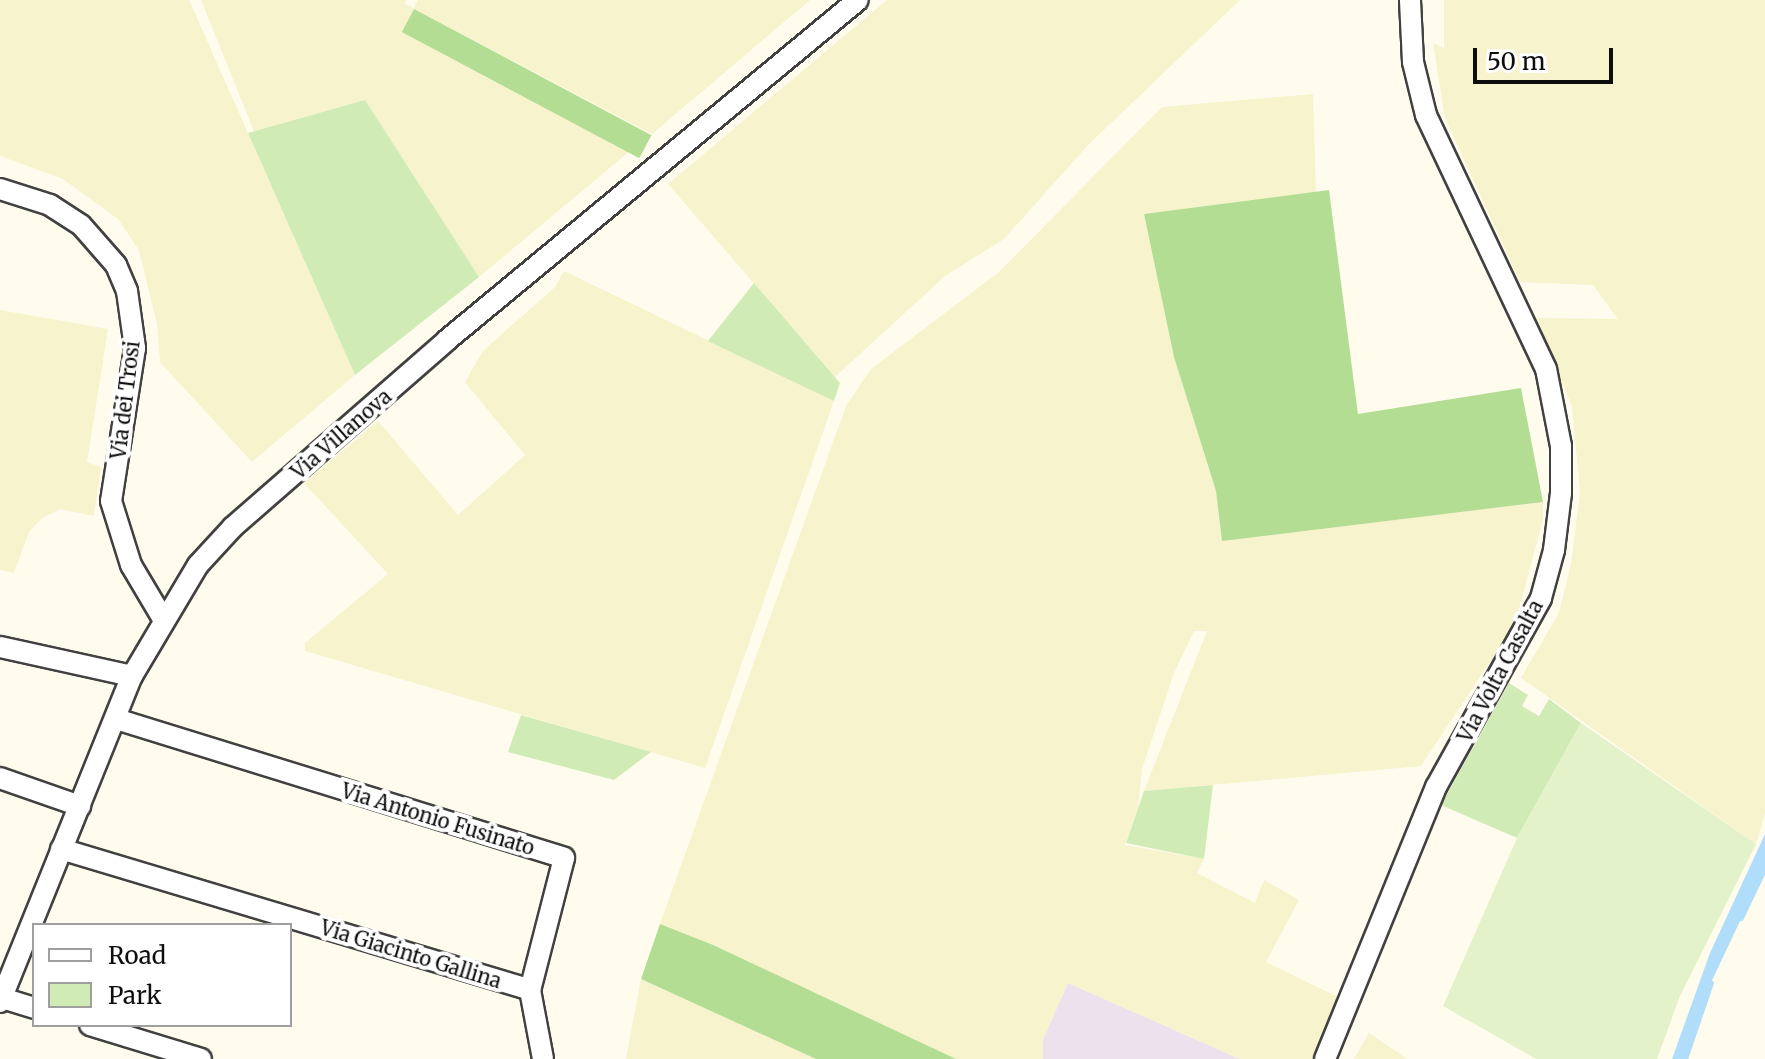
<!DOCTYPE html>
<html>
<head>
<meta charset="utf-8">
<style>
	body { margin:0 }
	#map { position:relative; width:1765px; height:1059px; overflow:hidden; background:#fffcee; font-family:Merriweather,serif }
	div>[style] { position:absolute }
	.industrial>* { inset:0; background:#ece1ed }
	.farmland>* { inset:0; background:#f6f3cd }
	.green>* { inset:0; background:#d1ebb6 }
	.forest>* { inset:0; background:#b4dd94; transform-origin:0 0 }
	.pitch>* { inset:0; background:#e3f2c8 }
	.water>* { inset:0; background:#b0ddf9 }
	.stream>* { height:6px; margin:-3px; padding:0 3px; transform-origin:3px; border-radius:3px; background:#b0ddf9 }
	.roads { filter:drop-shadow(2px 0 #414141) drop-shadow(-2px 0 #414141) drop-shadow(0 2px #414141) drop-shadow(0 -2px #414141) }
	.minor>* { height:20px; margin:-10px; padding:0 10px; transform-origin:10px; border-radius:10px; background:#fff }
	span { translate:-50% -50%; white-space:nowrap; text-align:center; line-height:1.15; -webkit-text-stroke:8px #fff; paint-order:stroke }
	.street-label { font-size:20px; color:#0e0e0e }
	.legend { position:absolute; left:32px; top:923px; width:260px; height:104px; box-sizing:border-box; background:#fff; border:2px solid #9f9f9f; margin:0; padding:10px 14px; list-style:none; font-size:24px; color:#0e0e0e }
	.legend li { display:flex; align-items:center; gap:16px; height:40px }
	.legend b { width:40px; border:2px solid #9f9f9f }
	.scale { position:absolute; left:1473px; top:48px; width:140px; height:36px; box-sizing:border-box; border:4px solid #0e0e0e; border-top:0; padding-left:10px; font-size:24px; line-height:28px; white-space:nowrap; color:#0e0e0e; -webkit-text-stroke:6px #fff; paint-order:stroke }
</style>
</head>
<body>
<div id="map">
	<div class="industrial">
		<i style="clip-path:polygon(1068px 983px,1240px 1059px,1043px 1059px,1043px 1039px)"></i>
	</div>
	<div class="farmland">
		<i style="clip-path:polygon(0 0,189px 0,355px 375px,252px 462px,160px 362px,157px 324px,139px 250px,118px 219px,63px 179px,0 156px)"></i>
		<i style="clip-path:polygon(201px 0,406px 0,405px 4px,414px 8px,418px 0,810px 0,652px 134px,414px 9px,404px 33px,630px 151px,479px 277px,365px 100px,254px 131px)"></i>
		<i style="clip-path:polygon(887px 0,1240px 0,1089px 144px,1004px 239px,945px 276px,835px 377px,668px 184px)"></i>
		<i style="clip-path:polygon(1444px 0,1765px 0,1765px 814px,1756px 844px,1521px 678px,1559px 613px,1571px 564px,1580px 492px,1572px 407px,1537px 318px,1618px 319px,1593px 285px,1520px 282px,1445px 118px,1433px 43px,1444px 48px)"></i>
		<i style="clip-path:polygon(1313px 94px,1316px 194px,1144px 214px,1174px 357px,1216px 491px,1222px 541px,1543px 502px,1543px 519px,1515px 624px,1421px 766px,1144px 791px,1207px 631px,1194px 631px,1174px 673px,1142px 769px,1138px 807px,1125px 845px,1204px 859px,1197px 873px,1255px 903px,1264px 880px,1299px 900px,1266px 962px,1342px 999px,1313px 1059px,1240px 1059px,1068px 983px,1043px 1039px,1043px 1059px,956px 1059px,660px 924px,846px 406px,871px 369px,999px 272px,1162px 107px)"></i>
		<i style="clip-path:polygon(564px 271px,834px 401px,705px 768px,305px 651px,305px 643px,388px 574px,304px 483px,378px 421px,458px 515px,525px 455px,465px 382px,483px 351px,555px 287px)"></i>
		<i style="clip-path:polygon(0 310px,108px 329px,87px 462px,101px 467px,94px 516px,60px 509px,42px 518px,29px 532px,14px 573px,0 570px)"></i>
		<i style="clip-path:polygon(641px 979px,816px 1059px,626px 1059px)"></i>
		<i style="clip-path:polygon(1369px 1033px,1407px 1059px,1354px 1059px)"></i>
	</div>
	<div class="green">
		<i style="clip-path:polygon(365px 100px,479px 277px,355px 375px,248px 133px)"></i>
		<i style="clip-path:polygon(754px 283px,840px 383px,834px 401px,708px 341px)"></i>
		<i style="clip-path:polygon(1509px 683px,1528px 695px,1522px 706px,1539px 716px,1549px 699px,1581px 723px,1517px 838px,1441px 805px)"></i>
		<i style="clip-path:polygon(521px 715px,651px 752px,614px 780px,508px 752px)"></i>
		<i style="clip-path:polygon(1213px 785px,1204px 859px,1126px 843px,1144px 791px)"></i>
	</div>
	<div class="forest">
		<i style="left:414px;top:9px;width:269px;height:26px;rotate:28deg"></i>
		<i style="clip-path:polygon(1329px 190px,1358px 414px,1521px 388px,1543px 502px,1222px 541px,1216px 491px,1174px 357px,1144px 214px)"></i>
		<i style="clip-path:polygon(660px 924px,713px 945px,956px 1059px,816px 1059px,641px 979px)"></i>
	</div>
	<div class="pitch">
		<i style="clip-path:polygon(1581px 723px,1756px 844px,1680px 996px,1657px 1059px,1536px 1059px,1443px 1006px,1517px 838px)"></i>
	</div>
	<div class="water">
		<i style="clip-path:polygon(1765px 834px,1765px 868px,1708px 989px,1685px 1059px,1672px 1059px,1710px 953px)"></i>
	</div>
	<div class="stream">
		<i style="left:1741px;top:918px;width:55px;rotate:-64.4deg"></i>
		<i style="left:1685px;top:1059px;width:80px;rotate:-71.1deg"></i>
	</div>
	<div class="roads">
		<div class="minor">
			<i style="left:0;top:189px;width:52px;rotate:17.7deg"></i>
			<i style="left:50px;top:205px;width:37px;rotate:33deg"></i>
			<i style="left:81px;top:225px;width:53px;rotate:48.8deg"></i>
			<i style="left:116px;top:265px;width:28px;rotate:67deg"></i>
			<i style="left:127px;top:291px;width:58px;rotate:82deg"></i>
			<i style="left:135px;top:348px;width:155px;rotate:98.9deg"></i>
			<i style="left:111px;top:501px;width:67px;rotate:72.6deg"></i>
			<i style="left:131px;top:565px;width:63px;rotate:59.3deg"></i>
			<i style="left:0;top:647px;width:135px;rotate:12.4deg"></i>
			<i style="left:116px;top:719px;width:469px;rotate:17.2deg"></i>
			<i style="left:564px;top:858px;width:136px;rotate:104.4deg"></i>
			<i style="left:530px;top:990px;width:70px;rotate:79.3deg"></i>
			<i style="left:0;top:778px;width:85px;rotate:19.3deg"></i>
			<i style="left:61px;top:849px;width:490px;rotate:16.7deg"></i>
			<i style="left:2px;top:998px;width:34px;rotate:17deg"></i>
			<i style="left:0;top:1002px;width:352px;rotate:-68deg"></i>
			<i style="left:132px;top:676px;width:129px;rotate:-59.3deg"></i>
			<i style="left:198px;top:565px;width:52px;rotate:-47.4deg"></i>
			<i style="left:233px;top:527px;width:284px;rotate:-41.1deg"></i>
			<i style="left:447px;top:340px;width:533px;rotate:-39.6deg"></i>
			<i style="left:90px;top:1025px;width:116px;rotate:17deg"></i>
			<i style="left:1325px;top:1059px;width:294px;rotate:-67.8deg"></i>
			<i style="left:1436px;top:787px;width:216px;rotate:-60.9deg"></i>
			<i style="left:1541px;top:598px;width:50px;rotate:-74.8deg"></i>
			<i style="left:1554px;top:550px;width:57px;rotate:-83deg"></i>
			<i style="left:1561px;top:493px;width:47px;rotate:-90deg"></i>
			<i style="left:1561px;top:446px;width:78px;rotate:-101deg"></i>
			<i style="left:1546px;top:369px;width:281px;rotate:-115.3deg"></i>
			<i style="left:1426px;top:115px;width:55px;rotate:-103.8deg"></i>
			<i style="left:1413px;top:62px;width:62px;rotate:-92.8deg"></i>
		</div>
	</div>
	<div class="street-label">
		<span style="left:125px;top:400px;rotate:-83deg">Via dei Trosi</span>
		<span style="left:341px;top:434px;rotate:-41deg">Via Villanova</span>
		<span style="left:1500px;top:671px;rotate:-62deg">Via Volta Casalta</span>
		<span style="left:438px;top:819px;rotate:17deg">Via Antonio Fusinato</span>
		<span style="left:411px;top:954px;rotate:17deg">Via Giacinto Gallina</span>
	</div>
	<ul class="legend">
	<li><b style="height:10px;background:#fff"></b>Road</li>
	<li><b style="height:22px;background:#d1ebb6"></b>Park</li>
	</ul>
	<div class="scale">50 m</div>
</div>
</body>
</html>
